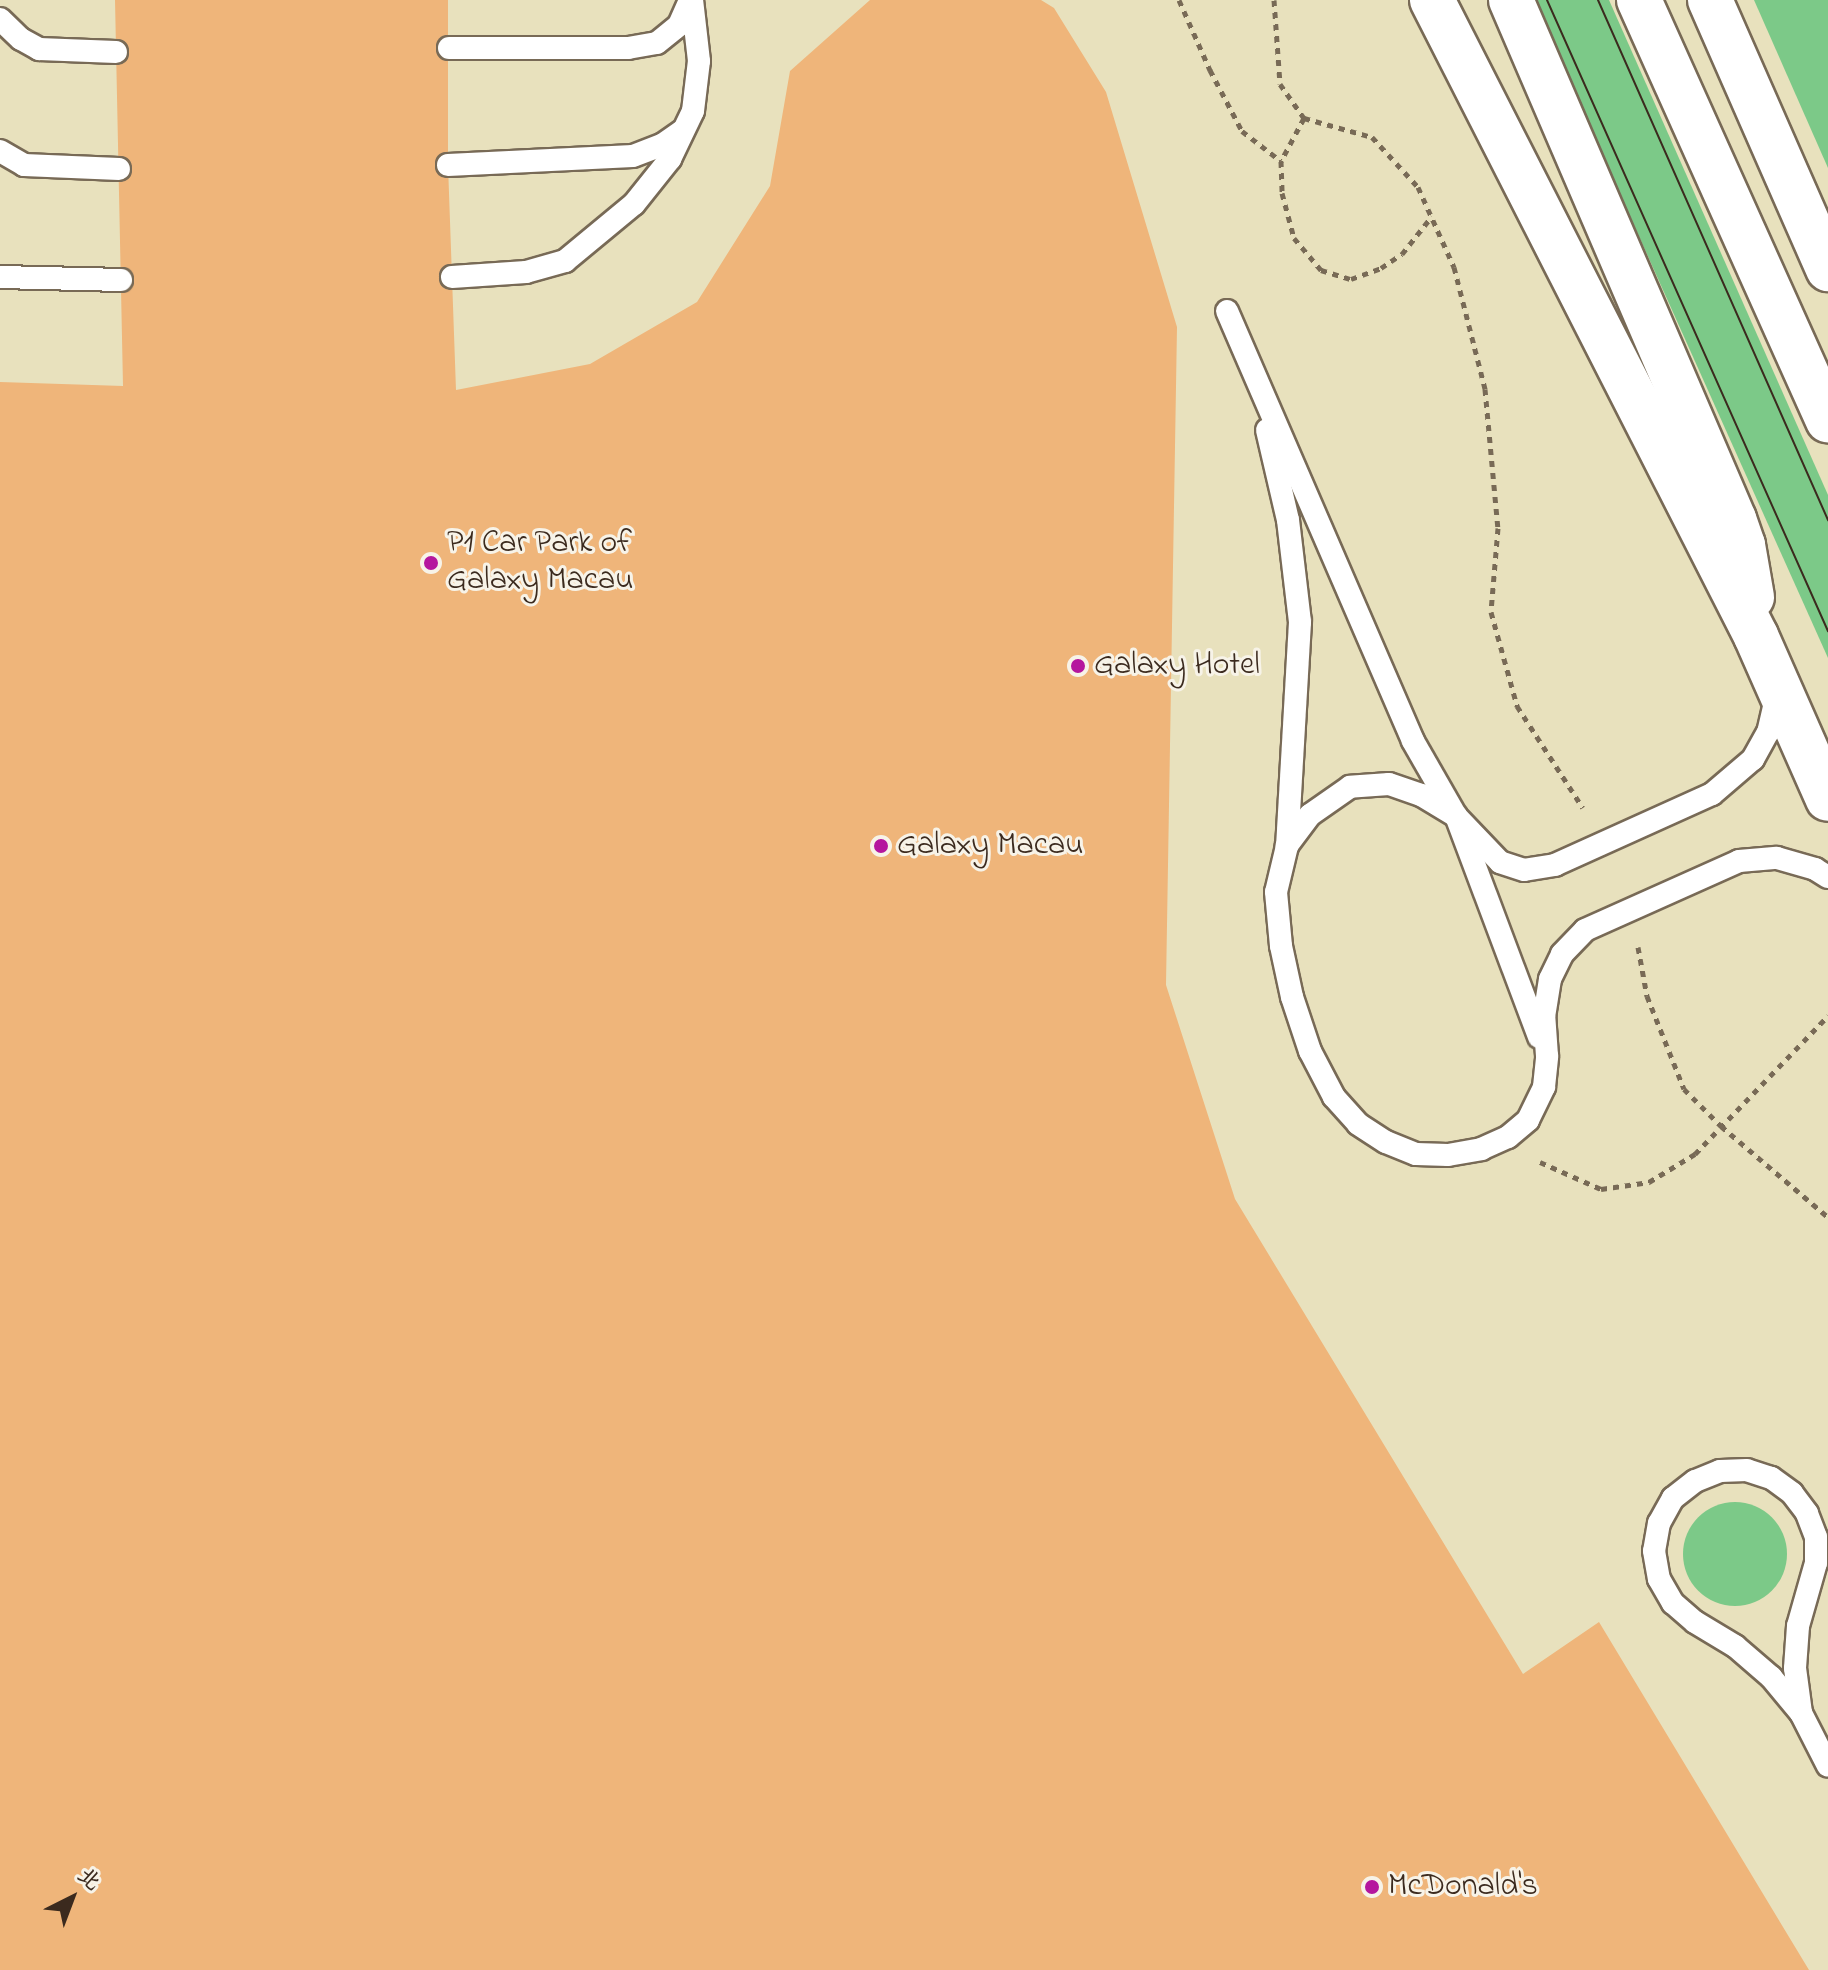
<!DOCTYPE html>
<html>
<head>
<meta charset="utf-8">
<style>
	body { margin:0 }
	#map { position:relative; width:1828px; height:1970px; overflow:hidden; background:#e8e1bd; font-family:"Indie Flower","LXGW WenKai TC",sans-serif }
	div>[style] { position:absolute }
	.green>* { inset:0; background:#7cc988 }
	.round { border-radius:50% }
	.building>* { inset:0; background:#efb57a }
	.path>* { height:5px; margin-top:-2.5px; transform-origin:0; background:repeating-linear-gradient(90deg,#786a56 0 6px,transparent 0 12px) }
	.roads { filter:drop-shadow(2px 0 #786a56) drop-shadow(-2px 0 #786a56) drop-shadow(0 2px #786a56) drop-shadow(0 -2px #786a56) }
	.service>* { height:22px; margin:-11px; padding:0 11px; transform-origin:11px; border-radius:11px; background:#fff }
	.primary>* { height:44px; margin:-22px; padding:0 22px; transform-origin:22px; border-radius:22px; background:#fff }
	.tram>* { height:2px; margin:-1px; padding:0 1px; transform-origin:1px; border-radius:1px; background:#3b2a1e }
	.dots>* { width:22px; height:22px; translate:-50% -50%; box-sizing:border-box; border:4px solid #f7f3e8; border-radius:50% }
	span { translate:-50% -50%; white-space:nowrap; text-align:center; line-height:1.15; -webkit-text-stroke:6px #f7f3e8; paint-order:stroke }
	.poi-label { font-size:32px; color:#3b2a1e }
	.left { translate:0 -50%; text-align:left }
	.north { position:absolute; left:32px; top:1858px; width:80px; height:80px; -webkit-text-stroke:6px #f7f3e8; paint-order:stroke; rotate:42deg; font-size:22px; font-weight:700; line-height:32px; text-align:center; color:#3b2a1e }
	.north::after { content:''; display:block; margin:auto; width:28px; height:36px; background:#3b2a1e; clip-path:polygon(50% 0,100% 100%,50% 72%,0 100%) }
</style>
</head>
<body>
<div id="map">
	<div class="green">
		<i style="clip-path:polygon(1533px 0,1609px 0,1828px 495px,1828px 658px)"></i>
		<i style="clip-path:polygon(1754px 0,1828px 0,1828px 168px)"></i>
		<i class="round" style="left:1683px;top:1502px;width:104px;height:104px"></i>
	</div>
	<div class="building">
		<i style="clip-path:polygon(115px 0,448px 0,448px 165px,456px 390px,590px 364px,697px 302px,770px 186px,790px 71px,870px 0,1041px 0,1054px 8px,1106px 92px,1177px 327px,1166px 985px,1235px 1199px,1523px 1674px,1599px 1622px,1809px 1970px,0 1970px,0 382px,123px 386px)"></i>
	</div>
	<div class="path">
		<i style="left:1179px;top:0;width:77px;rotate:66.1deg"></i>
		<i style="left:1210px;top:70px;width:69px;rotate:62.3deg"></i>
		<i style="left:1242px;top:131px;width:49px;rotate:37.6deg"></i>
		<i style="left:1274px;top:0;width:84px;rotate:85.9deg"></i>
		<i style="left:1280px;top:84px;width:42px;rotate:54.8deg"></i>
		<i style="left:1304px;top:118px;width:71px;rotate:15.6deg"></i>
		<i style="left:1372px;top:137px;width:68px;rotate:47.4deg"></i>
		<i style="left:1418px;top:187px;width:88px;rotate:65.8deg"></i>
		<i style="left:1454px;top:267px;width:126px;rotate:75.7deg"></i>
		<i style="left:1485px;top:389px;width:140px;rotate:84.7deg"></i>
		<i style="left:1498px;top:528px;width:84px;rotate:94.8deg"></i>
		<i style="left:1491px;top:612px;width:98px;rotate:74.5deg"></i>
		<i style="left:1517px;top:706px;width:121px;rotate:57.1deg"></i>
		<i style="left:1304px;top:118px;width:49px;rotate:118.1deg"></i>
		<i style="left:1281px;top:161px;width:32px;rotate:88deg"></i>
		<i style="left:1282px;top:193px;width:47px;rotate:75.1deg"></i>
		<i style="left:1294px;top:238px;width:42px;rotate:49.8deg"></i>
		<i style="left:1321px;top:270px;width:31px;rotate:17deg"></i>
		<i style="left:1351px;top:279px;width:32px;rotate:-20deg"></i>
		<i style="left:1381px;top:268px;width:25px;rotate:-34deg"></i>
		<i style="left:1402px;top:254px;width:48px;rotate:-51.7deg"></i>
		<i style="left:1638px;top:947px;width:50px;rotate:79.6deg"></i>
		<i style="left:1647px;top:996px;width:100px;rotate:68.3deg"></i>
		<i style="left:1684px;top:1089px;width:52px;rotate:45deg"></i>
		<i style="left:1721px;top:1126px;width:140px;rotate:40.4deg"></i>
		<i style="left:1540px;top:1162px;width:67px;rotate:23.9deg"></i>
		<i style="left:1601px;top:1189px;width:49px;rotate:-8.3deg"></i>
		<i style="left:1649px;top:1182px;width:54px;rotate:-31.3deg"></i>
		<i style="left:1695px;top:1154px;width:192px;rotate:-46.1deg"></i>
	</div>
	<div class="roads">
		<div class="service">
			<i style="left:0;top:19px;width:29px;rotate:44deg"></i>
			<i style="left:21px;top:39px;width:21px;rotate:29deg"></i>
			<i style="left:39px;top:49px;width:77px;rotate:2.2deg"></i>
			<i style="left:449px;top:48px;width:179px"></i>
			<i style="left:628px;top:48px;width:29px;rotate:-10deg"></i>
			<i style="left:657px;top:43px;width:28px;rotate:-39deg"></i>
			<i style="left:679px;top:25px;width:27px;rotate:-66deg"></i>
			<i style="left:0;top:151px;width:28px;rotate:30deg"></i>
			<i style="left:24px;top:165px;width:95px;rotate:2.4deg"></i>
			<i style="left:448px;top:165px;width:185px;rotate:-2.8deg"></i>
			<i style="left:633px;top:156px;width:31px;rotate:-21deg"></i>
			<i style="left:662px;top:145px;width:24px;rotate:-35deg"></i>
			<i style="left:0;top:277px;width:121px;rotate:1.4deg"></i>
			<i style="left:452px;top:277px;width:74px;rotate:-3.9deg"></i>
			<i style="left:526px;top:272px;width:41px;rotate:-15.8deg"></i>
			<i style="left:565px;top:261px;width:89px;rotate:-39.6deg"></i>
			<i style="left:634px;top:204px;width:58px;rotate:-51.3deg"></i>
			<i style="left:670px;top:159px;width:53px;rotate:-64.4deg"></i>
			<i style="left:693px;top:111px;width:50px;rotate:-83.2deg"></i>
			<i style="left:699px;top:61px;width:61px;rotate:-96.5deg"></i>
			<i style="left:1227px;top:311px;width:469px;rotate:66.6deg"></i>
			<i style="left:1413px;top:741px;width:86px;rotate:60.2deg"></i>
			<i style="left:1456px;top:816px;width:236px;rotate:69.4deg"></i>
			<i style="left:1267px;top:430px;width:92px;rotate:76.9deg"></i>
			<i style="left:1288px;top:520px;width:103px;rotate:83.3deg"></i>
			<i style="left:1300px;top:622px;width:224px;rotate:93.3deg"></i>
			<i style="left:1777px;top:694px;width:39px;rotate:103deg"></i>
			<i style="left:1768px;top:732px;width:31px;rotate:119deg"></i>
			<i style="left:1753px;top:759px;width:54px;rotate:139.5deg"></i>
			<i style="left:1712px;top:794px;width:172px;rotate:155.7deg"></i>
			<i style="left:1555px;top:865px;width:31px;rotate:171deg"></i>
			<i style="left:1524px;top:870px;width:25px;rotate:-162deg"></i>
			<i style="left:1500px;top:862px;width:64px;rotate:-133.7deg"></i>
			<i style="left:1456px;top:816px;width:41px;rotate:-149deg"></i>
			<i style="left:1421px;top:795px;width:34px;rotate:-161deg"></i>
			<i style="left:1389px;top:784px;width:39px;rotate:176deg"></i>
			<i style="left:1350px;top:787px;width:49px;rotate:145deg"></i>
			<i style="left:1310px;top:815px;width:39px;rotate:127deg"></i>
			<i style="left:1287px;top:846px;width:47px;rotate:103.4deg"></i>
			<i style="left:1276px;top:892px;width:54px;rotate:84.7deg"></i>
			<i style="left:1281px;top:946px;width:52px;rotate:77.8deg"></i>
			<i style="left:1292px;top:997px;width:57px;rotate:71.6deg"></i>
			<i style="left:1310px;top:1051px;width:52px;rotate:62.4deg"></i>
			<i style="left:1334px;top:1097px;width:36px;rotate:48deg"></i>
			<i style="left:1358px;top:1124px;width:33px;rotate:33deg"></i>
			<i style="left:1386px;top:1142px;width:32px;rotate:22deg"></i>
			<i style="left:1416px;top:1154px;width:32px;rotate:2deg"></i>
			<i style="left:1448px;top:1155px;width:34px;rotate:-10deg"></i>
			<i style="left:1481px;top:1149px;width:30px;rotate:-24deg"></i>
			<i style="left:1508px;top:1137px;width:26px;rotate:-40deg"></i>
			<i style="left:1528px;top:1120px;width:37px;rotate:-64deg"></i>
			<i style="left:1544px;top:1087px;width:31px;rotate:-84deg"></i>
			<i style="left:1547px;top:1056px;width:39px;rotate:-94deg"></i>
			<i style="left:1544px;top:1017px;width:38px;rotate:-81deg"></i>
			<i style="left:1550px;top:979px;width:28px;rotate:-64deg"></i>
			<i style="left:1562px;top:954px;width:33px;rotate:-46deg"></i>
			<i style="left:1585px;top:930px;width:169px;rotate:-24.1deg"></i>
			<i style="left:1739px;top:861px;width:38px;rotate:-5deg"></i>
			<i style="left:1777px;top:858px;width:40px;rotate:16deg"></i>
			<i style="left:1815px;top:869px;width:15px;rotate:32deg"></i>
			<i style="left:1801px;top:1713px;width:45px;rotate:-97.6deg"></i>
			<i style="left:1795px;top:1668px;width:42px;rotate:-85.9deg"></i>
			<i style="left:1798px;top:1626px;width:66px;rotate:-74.1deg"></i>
			<i style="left:1816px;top:1563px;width:26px;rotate:-90deg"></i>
			<i style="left:1816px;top:1537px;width:26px;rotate:-111deg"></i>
			<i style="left:1807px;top:1513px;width:25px;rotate:-127deg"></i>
			<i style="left:1792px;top:1493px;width:26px;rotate:-144deg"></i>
			<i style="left:1771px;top:1478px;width:25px;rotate:-162deg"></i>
			<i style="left:1747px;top:1470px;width:27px;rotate:178deg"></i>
			<i style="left:1720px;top:1471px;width:27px;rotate:158deg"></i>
			<i style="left:1695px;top:1481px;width:28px;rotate:142deg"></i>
			<i style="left:1673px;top:1498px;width:29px;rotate:119deg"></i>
			<i style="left:1659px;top:1523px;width:28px;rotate:100deg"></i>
			<i style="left:1654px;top:1551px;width:28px;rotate:80deg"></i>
			<i style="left:1659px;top:1579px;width:28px;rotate:60deg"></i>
			<i style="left:1673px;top:1603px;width:29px;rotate:41deg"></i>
			<i style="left:1695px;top:1622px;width:47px;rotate:31deg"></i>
			<i style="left:1735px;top:1646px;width:48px;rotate:40.7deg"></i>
			<i style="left:1771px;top:1677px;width:47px;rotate:50.2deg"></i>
			<i style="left:1801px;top:1713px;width:59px;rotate:63deg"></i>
		</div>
		<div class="primary">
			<i style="left:1432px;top:0;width:714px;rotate:63deg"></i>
			<i style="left:1756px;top:636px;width:178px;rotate:66.2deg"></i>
			<i style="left:1511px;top:0;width:565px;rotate:66.75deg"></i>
			<i style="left:1734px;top:519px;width:28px;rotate:71deg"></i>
			<i style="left:1743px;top:545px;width:53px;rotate:80.2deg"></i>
			<i style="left:1639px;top:0;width:461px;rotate:65.8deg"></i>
			<i style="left:1710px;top:0;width:294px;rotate:66.3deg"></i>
		</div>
	</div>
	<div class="tram">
		<i style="left:1547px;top:0;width:691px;rotate:66deg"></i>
		<i style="left:1598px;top:0;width:569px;rotate:66.14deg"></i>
	</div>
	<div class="dots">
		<i style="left:431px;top:563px;background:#b5179e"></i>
		<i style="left:1078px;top:666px;background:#b5179e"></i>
		<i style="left:881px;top:846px;background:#b5179e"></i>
		<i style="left:1372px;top:1887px;background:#b5179e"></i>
	</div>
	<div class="poi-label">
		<span class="left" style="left:447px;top:563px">P1 Car Park of<br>Galaxy Macau</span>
		<span class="left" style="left:1094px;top:666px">Galaxy Hotel</span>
		<span class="left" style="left:897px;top:846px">Galaxy Macau</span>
		<span class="left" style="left:1388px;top:1887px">McDonald's</span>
	</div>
	<div class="north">北</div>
</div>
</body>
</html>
